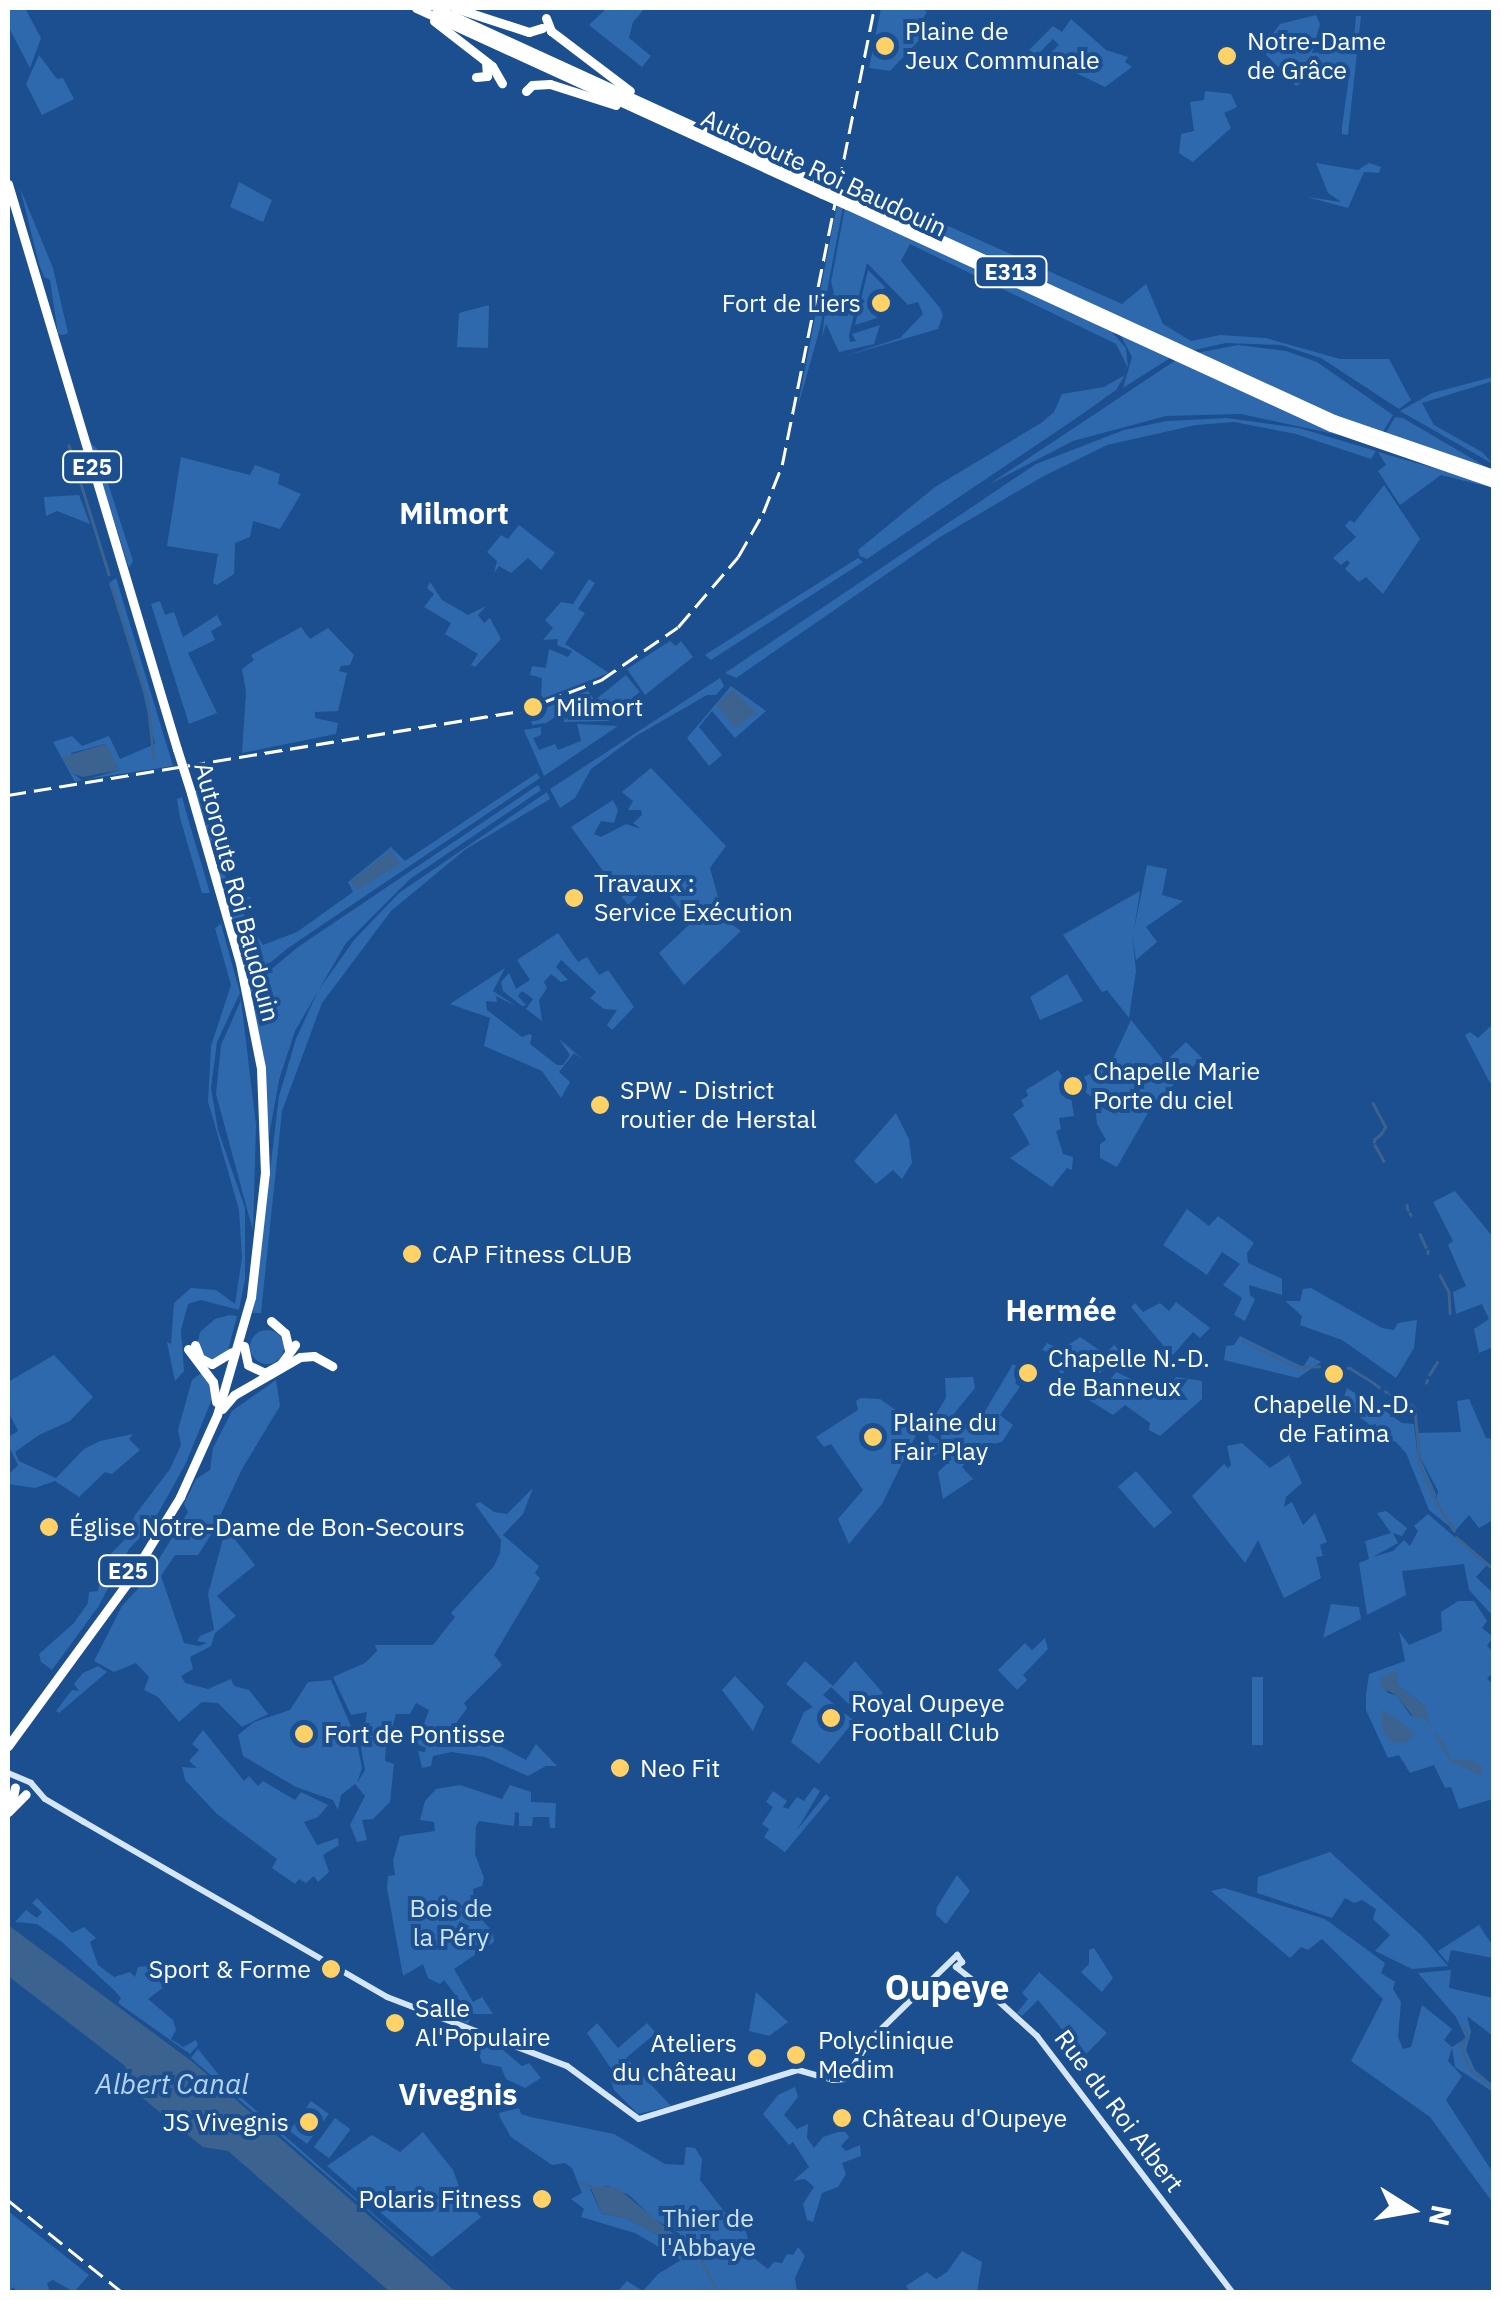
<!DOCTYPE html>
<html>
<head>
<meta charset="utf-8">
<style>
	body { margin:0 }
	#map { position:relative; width:1501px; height:2300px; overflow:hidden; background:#1b4f8f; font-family:"IBM Plex Sans",sans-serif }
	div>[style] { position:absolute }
	.green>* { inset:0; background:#2e69ad; transform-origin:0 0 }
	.round { border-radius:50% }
	.water>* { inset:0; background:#3c6290 }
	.stream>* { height:2.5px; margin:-1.25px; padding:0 1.25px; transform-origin:1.25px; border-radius:1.25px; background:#3c6290 }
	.secondary>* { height:6px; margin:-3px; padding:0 3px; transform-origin:3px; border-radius:3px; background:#d6e6fa }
	.motorway>* { height:9px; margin:-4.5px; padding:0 4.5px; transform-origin:4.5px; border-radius:4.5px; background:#fff }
	.rail>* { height:2.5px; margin-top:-1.25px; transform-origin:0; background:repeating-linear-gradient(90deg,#fff 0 18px,transparent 0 26px) }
	.motorway-bridge>* { height:9px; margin:-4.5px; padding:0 4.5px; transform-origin:4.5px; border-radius:4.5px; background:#fff }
	.dots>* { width:28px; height:28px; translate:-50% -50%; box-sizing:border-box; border:5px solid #1b4f8f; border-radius:50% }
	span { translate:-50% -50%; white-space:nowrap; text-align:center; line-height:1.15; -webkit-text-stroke:8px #1b4f8f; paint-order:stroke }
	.shield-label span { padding:2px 8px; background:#1b4f8f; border:2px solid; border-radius:8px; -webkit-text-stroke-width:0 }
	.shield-label { font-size:22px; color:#fff; font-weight:700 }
	.poi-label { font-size:25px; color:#fff }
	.left { translate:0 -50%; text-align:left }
	.right { translate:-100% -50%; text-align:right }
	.street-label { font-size:25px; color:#fff }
	.park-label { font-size:25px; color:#cfe3fa }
	.water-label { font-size:28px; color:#b5d3f5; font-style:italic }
	.quarter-label { font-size:30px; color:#fff; font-weight:700 }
	.district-label { font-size:35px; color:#fff; font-weight:700 }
	.frame { position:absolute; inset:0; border:10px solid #fff; pointer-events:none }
	.north { position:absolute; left:1361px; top:2160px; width:100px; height:100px; -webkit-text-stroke:8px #1b4f8f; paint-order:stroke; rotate:101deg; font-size:28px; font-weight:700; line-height:40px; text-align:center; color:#fff }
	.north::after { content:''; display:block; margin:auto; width:35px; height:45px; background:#fff; clip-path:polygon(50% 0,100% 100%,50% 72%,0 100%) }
</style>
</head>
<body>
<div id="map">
	<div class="green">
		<i style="clip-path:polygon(8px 8px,29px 8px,26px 10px,41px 38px,30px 68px,8px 26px)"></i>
		<i style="clip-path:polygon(607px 8px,645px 8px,633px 22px,629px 38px,651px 56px,642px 67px,589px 25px)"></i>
		<i style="clip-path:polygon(881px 8px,920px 8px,927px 12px,916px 29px,923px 36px,890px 71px,869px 68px)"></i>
		<i style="clip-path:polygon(1316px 15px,1320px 24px,1312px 53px,1353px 49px,1356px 16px,1361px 16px,1348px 135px,1342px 134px,1342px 127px,1350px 69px,1322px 71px,1296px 86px,1261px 49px,1280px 24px)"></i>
		<i style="clip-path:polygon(1071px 19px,1106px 50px,1128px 57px,1125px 62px,1132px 67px,1105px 87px,1045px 58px,1059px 45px,1053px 39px,1037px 55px,1029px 50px,1053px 26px,1062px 32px)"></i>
		<i style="clip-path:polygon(39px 55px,57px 79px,63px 78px,74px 99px,42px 115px,26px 84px)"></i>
		<i style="clip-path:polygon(1205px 91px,1231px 94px,1237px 107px,1224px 113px,1231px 128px,1193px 162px,1179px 153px,1181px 134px,1194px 131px,1190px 102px,1204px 100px)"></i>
		<i style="clip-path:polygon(1316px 163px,1358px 170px,1369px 163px,1381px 167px,1379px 173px,1364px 172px,1348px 208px,1307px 197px,1341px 202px,1328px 193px)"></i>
		<i style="clip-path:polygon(239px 182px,272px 200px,263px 222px,230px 207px)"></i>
		<i style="clip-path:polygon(857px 185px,1122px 304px,1146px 284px,1163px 324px,1191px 341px,1220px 335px,1266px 338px,1340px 359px,1389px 359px,1411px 400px,1399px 409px,1321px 358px,1281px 345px,1226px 343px,1190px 351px,850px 193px)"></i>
		<i style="clip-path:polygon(20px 188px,53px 268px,68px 333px,63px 335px,58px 334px,50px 280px,44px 277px,39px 264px)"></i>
		<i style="clip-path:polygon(837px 205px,843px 207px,820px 328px,797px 410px)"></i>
		<i style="clip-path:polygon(845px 208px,1111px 331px,1126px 348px,1128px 368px,1116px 344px,910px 244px,901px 261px,940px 308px,943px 315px,938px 329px,842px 357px,900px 338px,923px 314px,918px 302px,908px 305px,867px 263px,849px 335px,850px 342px,856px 341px,852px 334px,880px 325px,874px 344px,839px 352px,826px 324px,822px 338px,826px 303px,834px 293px,831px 282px)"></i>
		<i style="clip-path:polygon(868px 270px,885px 287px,879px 294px,890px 305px,876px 312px,877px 318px,855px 325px)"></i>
		<i style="clip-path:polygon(489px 305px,488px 348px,457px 347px,459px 313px)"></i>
		<i style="clip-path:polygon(1120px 334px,1170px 358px,1123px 388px,1132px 357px)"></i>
		<i style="clip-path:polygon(1238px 345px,1286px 351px,1317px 362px,1393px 415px,1381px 435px,1196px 353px)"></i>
		<i style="clip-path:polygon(1176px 360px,1348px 437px,1241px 414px,1166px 416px,1073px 441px,988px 485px)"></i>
		<i style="clip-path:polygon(1125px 375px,1116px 390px,1081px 415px,867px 559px,860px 556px,858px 550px,935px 487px,1041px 423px,1054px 412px,1062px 394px,1104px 387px)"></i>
		<i style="clip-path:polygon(1493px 377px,1493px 381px,1422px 403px,1434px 425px,1482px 452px,1493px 464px,1400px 411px,1432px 393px)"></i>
		<i style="clip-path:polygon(1395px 417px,1403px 418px,1493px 471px,1384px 436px)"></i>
		<i style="clip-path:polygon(1227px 418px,1299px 428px,1376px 451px,1371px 459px,1296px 434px,1234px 422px,1196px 425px,1107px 445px,1042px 477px,940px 537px,736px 678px,725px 673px,1036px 464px,1124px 430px,1167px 421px)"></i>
		<i style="clip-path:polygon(89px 441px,97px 449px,133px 561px,129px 568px)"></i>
		<i style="clip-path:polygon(1378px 452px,1493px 485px,1493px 488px,1441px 475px,1400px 505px,1378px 471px,1386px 465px)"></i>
		<i style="clip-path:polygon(181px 457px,250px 475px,255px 465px,280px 474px,278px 484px,301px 494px,280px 529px,253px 521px,250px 537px,235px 543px,234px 574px,217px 585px,213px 583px,218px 554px,167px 546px)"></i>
		<i style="clip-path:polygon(1384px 485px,1420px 539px,1383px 594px,1366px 577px,1359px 582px,1345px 569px,1350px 563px,1347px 560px,1341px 565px,1333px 558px,1356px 537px,1345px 526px,1350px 520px,1354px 523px)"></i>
		<i style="clip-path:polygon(79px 495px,90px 524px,57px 511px,46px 516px,44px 497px)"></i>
		<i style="clip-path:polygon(519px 525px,555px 553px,541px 570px,528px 558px,511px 573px,499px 566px,494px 573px,497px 561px,487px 552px,501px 535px,508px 539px)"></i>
		<i style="clip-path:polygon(858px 558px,863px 562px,711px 660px,705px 655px)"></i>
		<i style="clip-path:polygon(116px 578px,173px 766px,88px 779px,119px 770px,105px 744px,71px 753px,72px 773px,82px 780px,75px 782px,53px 742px,72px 736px,82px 746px,109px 736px,120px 759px,155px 744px,137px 666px,109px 583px)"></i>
		<i style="clip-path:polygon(589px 579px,595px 583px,578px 609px,585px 613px,565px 644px,609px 673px,541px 699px,542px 678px,530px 675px,532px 666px,546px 668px,549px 649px,568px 657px,572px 651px,557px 645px,558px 639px,543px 640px,553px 628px,545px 620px,561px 602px,573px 604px)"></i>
		<i style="clip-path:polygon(430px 582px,442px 600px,468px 615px,486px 606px,478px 615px,484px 623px,490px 618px,501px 639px,475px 667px,471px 665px,478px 654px,445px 634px,451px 623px,424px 607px,434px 594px,427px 588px)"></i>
		<i style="clip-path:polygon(160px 601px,165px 615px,174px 612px,183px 637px,217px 615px,222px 625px,211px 631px,215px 640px,188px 653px,217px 713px,189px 724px,151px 604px)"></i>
		<i style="clip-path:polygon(301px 627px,310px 639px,328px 628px,354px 655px,350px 665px,341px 666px,339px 671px,347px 673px,338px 711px,315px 712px,315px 718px,338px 723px,336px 734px,242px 753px,246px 692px,242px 669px,254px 660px,251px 655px)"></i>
		<i style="clip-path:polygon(670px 641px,676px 646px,681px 641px,693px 657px,645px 695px,627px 669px)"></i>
		<i style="left:626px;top:675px;width:22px;height:37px;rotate:51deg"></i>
		<i style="clip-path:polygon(720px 678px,724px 686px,716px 695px,707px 695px,636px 736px,591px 769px,575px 798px,560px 808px,550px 789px)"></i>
		<i style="clip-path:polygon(731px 686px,766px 711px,735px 738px,712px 711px,699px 727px,722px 755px,709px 766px,687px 738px)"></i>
		<i style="clip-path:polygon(588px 691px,609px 721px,564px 722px,563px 712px,546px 723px,532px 725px,530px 714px)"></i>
		<i style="clip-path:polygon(577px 724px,618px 726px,544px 776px,524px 730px,541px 727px,541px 735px,533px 738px,539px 750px,555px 744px,558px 750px,581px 741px)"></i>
		<i style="clip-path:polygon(651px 768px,726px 846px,710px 868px,724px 919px,741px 931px,684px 985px,659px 953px,691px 923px,656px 878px,628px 905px,571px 827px,613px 800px,618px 810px,614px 823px,601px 821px,594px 834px,601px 837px,626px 824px,641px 829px,633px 823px,642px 815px,641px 810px,628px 810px,633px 801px,622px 792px)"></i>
		<i style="clip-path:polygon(537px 773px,540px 778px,288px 948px,248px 981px,230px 915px,240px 908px,263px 945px,297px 932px,353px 892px,348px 882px,391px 847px,405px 861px)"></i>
		<i style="clip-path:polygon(538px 785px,541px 790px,410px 879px,346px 943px,295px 1031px,279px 1080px,269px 1136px,262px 1052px,250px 987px,298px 947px)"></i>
		<i style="clip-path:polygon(201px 790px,232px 898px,251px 897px,229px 912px,193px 791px)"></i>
		<i style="clip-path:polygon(547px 792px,550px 799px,466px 849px,391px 911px,322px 1003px,282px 1111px,261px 1313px,253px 1313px,279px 1096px,296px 1039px,318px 991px,354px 940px,399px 893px)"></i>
		<i style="clip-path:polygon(182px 797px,189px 822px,210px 893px,202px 893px,180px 818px,177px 799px)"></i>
		<i style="clip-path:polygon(1147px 865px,1167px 869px,1162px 895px,1183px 901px,1146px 927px,1157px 942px,1136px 960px,1132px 934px,1136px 971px,1129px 1018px,1107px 990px,1102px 992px,1063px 935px,1140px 891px,1134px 930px)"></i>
		<i style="clip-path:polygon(221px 924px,240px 993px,217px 1042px,211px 1088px,218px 1130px,245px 1208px,245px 1279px,239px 1310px,201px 1300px,188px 1304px,181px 1330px,184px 1371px,175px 1381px,167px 1342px,171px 1344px,174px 1303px,191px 1288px,216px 1290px,235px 1304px,242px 1258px,239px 1210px,208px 1101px,211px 1046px,231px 985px,215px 928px)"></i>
		<i style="clip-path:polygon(558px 933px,578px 962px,587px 957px,599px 975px,608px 970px,634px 1007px,612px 1030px,607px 1025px,617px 1010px,604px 1009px,590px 998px,596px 992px,561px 960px,556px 967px,568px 980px,561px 982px,551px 974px,544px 982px,547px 988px,539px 1000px,542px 1021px,526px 1009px,533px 999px,528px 995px,522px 991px,518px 996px,526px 1005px,522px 1006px,503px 991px,501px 982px,509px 973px,516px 989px,530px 980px,517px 960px)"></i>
		<i style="clip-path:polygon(505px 968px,493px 991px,516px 1006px,496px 996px,497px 1002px,486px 1001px,487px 1010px,522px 1037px,529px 1034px,532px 1035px,530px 1044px,557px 1065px,563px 1065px,570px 1055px,559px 1039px,585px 1061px,574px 1053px,559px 1072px,570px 1082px,561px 1098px,542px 1071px,484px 1046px,490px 1018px,450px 1004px)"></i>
		<i style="clip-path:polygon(1067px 974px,1083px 1001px,1040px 1020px,1030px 997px)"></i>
		<i style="clip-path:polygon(241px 1000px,256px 1125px,253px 1231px,216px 1094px,221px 1045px)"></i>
		<i style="clip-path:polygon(1131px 1020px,1165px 1062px,1186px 1042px,1202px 1058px,1153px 1104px,1117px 1167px,1100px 1158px,1100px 1144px,1106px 1140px,1097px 1124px,1095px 1104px,1119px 1116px,1072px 1083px,1111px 1063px)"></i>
		<i style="clip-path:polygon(1493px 1024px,1493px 1081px,1490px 1083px,1465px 1035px,1470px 1032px,1478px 1038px)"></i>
		<i style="clip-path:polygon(1058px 1070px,1069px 1086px,1060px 1091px,1062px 1095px,1070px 1091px,1074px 1116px,1059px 1118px,1061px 1129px,1056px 1131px,1063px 1154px,1073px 1157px,1072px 1170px,1067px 1168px,1052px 1187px,1010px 1158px,1030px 1144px,1013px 1114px,1024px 1106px,1021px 1100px,1028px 1096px,1026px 1090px)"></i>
		<i style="clip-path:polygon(896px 1113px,909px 1139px,912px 1163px,902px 1179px,893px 1170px,876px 1184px,854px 1161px)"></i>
		<i style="clip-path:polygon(1455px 1191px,1493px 1237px,1493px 1347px,1479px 1353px,1474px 1329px,1489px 1319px,1482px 1304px,1456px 1314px,1453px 1292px,1466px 1286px,1448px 1245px,1453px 1241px,1433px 1202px)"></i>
		<i style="clip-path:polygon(1187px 1209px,1209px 1226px,1218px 1216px,1254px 1243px,1247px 1253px,1248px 1263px,1282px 1279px,1282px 1295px,1249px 1285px,1250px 1295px,1255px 1299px,1245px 1321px,1234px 1315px,1242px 1298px,1223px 1285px,1240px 1264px,1222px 1252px,1207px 1275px,1163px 1245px)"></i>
		<i style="clip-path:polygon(1311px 1288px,1382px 1328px,1394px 1330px,1398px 1323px,1417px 1320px,1414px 1348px,1396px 1378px,1342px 1340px,1300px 1325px,1302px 1316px,1285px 1301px,1300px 1301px,1303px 1289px)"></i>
		<i style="clip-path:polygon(1160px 1303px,1169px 1311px,1176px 1302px,1210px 1328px,1200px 1338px,1193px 1332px,1172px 1356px,1131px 1307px,1135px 1303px,1143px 1312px)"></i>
		<i style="clip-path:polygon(230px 1315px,237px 1316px,227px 1354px,220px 1362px,203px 1359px,197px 1345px,200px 1332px,215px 1319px)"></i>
		<i class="round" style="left:250px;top:1330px;width:34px;height:34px"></i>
		<i style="clip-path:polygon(1240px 1336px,1303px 1367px,1310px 1356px,1321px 1362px,1298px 1378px,1224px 1360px,1226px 1346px,1234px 1345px)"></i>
		<i style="clip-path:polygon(1080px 1337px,1105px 1354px,1114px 1345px,1121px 1351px,1099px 1374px,1075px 1361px,1062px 1374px,1056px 1369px,1064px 1358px,1042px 1350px,1047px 1343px,1061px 1350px)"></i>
		<i style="clip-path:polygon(54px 1355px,93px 1397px,70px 1421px,39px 1435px,15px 1452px,19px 1461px,56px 1478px,84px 1449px,100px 1441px,133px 1434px,129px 1439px,140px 1450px,112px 1474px,105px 1472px,79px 1497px,55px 1481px,35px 1488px,8px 1484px,8px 1475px,18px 1465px,8px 1445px,8px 1437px,18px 1431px,8px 1411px,8px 1382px)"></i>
		<i style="clip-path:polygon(1013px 1364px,1022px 1369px,1015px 1383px,1020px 1387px,1000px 1415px,1013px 1425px,1002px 1442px,979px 1447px,962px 1467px,973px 1479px,943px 1499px,938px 1472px,952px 1459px,942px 1450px,933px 1457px,927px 1432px,942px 1442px,938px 1419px,924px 1417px,934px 1417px,946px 1398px,945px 1378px,973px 1377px,975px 1388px,953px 1415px,968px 1426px,981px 1418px)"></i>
		<i style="clip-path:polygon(1116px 1372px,1166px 1395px,1176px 1377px,1202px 1381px,1202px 1399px,1160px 1436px,1149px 1430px,1150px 1423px,1125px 1405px,1113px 1415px,1089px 1400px,1102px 1388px,1111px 1393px,1116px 1384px,1110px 1380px)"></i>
		<i style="clip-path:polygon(201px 1373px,208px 1379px,212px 1399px,185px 1465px,151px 1526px,129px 1549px,98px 1607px,52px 1670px,41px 1662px,39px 1654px,74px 1623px,88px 1603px,89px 1592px,98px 1591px,103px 1562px,128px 1536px,135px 1515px,170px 1469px,181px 1445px,178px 1430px,192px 1380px)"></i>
		<i style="clip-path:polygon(276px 1380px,280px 1406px,242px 1469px,212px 1533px,198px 1555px,175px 1555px,161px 1576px,184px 1643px,199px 1646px,207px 1643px,197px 1641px,200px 1636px,214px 1630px,208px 1594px,226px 1528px,255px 1565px,217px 1596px,236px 1616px,215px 1633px,211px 1646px,190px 1657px,193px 1669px,181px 1676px,185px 1683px,208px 1689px,231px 1679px,234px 1686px,249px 1690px,268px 1714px,242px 1727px,218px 1703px,202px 1702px,179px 1722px,158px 1697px,144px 1690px,149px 1677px,136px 1663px,114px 1672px,94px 1661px,122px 1606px,146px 1580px,188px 1512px,184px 1504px,196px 1479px,210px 1470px,213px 1448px,232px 1411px)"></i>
		<i style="clip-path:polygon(1347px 1388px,1355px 1393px,1358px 1404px,1372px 1413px,1378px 1406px,1402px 1423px,1414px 1424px,1417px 1451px,1436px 1494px,1435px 1504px,1438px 1491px,1421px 1459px,1418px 1433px,1461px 1432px,1457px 1401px,1469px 1399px,1486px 1438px,1493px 1439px,1493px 1520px,1479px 1528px,1469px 1515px,1455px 1531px,1429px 1510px,1406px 1453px,1395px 1441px,1380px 1445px,1376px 1424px,1370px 1425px,1356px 1414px,1344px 1397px)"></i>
		<i style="clip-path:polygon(861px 1398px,880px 1399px,920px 1427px,882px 1504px,849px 1544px,838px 1519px,863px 1490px,831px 1444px,824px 1447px,816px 1437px,858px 1410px,856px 1401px)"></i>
		<i style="clip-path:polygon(1242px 1443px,1270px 1468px,1289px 1455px,1302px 1483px,1286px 1497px,1284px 1507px,1292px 1502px,1303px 1525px,1315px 1513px,1327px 1542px,1320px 1545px,1323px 1556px,1316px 1557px,1321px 1578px,1284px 1598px,1258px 1540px,1265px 1528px,1245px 1563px,1192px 1496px,1224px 1464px,1228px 1468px,1231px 1465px,1227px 1446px)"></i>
		<i style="left:1136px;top:1471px;width:55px;height:24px;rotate:49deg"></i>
		<i style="clip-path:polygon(533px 1488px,523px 1514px,503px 1535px,539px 1566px,535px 1573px,540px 1578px,494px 1655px,502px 1665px,464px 1703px,467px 1708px,444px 1740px,460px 1745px,466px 1728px,526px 1760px,536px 1744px,557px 1766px,546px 1766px,528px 1776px,485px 1757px,451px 1752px,433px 1756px,431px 1766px,422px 1768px,418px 1751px,425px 1752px,426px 1748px,409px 1740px,410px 1732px,422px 1729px,429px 1710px,416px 1703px,410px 1714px,396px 1714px,392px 1728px,387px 1728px,385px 1761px,394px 1764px,390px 1802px,373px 1819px,362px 1820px,367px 1840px,357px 1842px,350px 1825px,365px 1796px,355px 1784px,341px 1795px,338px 1810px,333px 1800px,296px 1787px,243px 1756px,238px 1735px,254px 1722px,290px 1710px,308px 1682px,331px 1680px,356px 1738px,362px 1768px,357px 1783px,365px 1770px,361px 1748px,367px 1712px,351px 1715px,333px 1677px,365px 1663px,377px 1651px,375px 1645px,433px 1645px,455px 1617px,451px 1613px,494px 1566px,500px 1553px,501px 1540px,475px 1504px,480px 1502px,494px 1512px,507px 1514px)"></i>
		<i style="clip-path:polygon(1386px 1511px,1407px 1528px,1402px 1536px,1393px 1533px,1398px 1543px,1373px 1557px,1393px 1551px,1404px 1540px,1410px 1546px,1418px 1531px,1414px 1526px,1428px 1514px,1487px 1565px,1476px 1577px,1493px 1593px,1493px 1616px,1469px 1590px,1464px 1564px,1402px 1571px,1406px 1595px,1367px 1615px,1359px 1563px,1369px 1559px,1365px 1541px,1391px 1533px,1377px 1513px)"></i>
		<i style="clip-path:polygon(evenodd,1458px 1601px,1474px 1601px,1487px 1621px,1482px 1628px,1493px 1637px,1487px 1646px,1494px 1652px,1493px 1673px,1487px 1678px,1493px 1685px,1493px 1799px,1459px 1809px,1451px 1787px,1445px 1788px,1434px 1765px,1410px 1773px,1399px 1755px,1388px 1758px,1366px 1710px,1366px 1695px,1369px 1674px,1405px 1661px,1399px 1631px,1409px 1645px,1442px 1631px,1441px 1612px,1458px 1601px,1397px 1673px,1398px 1686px,1425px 1706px,1424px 1716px,1411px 1716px,1396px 1695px,1388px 1693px,1380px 1679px,1397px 1673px)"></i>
		<i style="clip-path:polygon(1331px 1604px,1359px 1607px,1361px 1619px,1323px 1638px)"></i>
		<i style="clip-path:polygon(1045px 1638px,1048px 1649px,1023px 1675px,1027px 1680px,1017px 1690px,998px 1670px,1025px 1643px,1032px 1650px)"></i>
		<i style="clip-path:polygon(805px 1661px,833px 1686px,855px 1661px,883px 1693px,860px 1715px,831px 1687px,823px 1695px,854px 1721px,819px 1764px,791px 1742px,804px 1712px,813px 1707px,786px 1684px)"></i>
		<i style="clip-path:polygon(98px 1666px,107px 1672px,59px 1713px,56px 1711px,72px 1690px,79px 1691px,74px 1684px,83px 1673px)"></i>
		<i style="clip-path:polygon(735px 1676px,764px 1706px,753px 1731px,722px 1690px)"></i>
		<i style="left:1252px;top:1677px;width:11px;height:68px"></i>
		<i style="clip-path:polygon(203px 1730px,244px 1781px,249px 1776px,258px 1786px,263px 1781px,295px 1800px,301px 1792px,328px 1805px,318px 1817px,304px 1822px,317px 1845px,338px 1838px,339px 1845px,323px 1855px,329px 1872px,318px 1882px,314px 1876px,306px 1883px,299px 1879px,295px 1884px,272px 1868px,277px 1859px,217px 1814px,185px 1780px,182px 1767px,197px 1768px,189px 1761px,199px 1750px,192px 1744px)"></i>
		<i style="clip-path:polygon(460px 1785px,502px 1799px,510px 1785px,531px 1792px,531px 1802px,556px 1803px,555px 1828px,550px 1828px,549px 1817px,533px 1817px,532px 1826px,519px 1826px,519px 1813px,515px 1812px,514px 1826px,479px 1821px,476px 1826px,475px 1854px,484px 1878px,482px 1886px,473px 1889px,475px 1912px,493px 1932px,494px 1942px,454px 1969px,473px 2002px,482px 1997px,493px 2014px,472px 2014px,468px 2024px,452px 2018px,460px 2001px,444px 1980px,440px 1984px,428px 1978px,423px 1964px,403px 1976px,387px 1888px,388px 1876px,395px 1875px,393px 1861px,400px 1836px,435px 1831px,434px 1822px,420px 1820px,425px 1801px,436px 1789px)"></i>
		<i style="clip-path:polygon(814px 1787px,820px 1791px,797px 1830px,826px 1794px,830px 1798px,785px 1852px,764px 1837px,769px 1829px,762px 1824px,773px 1807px,766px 1802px,773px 1791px,787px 1801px,783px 1807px,788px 1809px,797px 1797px,804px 1801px)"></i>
		<i style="clip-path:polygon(1330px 1852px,1422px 1936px,1448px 1966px,1412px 1969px,1375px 1951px,1390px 1935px,1373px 1919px,1376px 1909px,1362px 1900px,1354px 1903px,1345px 1898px,1332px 1918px,1257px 1893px,1258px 1877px)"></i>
		<i style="clip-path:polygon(957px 1875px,970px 1891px,946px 1924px,936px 1915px,937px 1907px)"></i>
		<i style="clip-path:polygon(1224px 1888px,1325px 1919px,1385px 1963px,1381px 1973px,1395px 1982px,1393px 1989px,1401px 2002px,1398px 2037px,1403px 2049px,1411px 2047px,1422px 2005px,1452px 2029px,1444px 2040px,1452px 2047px,1466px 2038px,1456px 2017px,1418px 1973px,1451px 1970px,1449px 1988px,1493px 1998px,1493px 2036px,1467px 2016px,1471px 2032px,1466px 2050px,1475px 2070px,1493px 2085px,1493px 2092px,1455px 2067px,1452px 2048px,1448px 2061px,1462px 2076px,1446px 2100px,1493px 2173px,1493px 2203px,1430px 2117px,1351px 2061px,1383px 1999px,1322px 1939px,1308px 1950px,1301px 1947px,1290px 1958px,1211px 1891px)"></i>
		<i style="clip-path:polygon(37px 1898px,72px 1933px,84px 1927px,96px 1938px,90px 1942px,98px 1965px,114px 1977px,130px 1972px,135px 1977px,138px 1967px,147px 1966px,164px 1987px,148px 1999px,173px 2020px,176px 2030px,171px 2039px,183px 2047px,196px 2040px,198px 2045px,190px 2054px,118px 2003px,121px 1998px,115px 1991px,62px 1942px,37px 1924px,15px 1922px,26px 1910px,37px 1918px,42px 1912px,32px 1903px)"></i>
		<i style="clip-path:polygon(1479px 1925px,1493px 1946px,1493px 1958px,1451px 1950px,1448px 1963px,1438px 1951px)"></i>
		<i style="clip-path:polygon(1094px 1948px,1113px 1978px,1102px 1992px,1081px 1972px,1089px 1964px,1089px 1950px)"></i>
		<i style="clip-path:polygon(1039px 1972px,1107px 2033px,1084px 2056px,1038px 2000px,1022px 2016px,1017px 2013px,1028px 1999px,1022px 1993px)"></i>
		<i style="clip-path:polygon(756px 1992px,788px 2022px,769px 2036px,749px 2031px)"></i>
		<i style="clip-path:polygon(452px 2023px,504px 2043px,503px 2050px,522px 2066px,529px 2063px,541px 2078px,525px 2088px,506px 2079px,501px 2067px,482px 2063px,478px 2050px,472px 2051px,465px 2035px,450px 2027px)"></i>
		<i style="clip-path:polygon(597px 2023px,618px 2048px,647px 2023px,656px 2033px,626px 2058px,671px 2106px,638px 2114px,614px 2090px,610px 2078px,614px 2073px,587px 2033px)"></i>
		<i style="clip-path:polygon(198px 2049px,227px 2085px,455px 2286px,191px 2058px)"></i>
		<i style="clip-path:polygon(795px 2087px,798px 2097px,784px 2115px,797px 2129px,808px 2124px,807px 2138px,814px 2148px,823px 2137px,844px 2130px,849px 2137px,841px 2146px,846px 2151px,860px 2145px,861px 2156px,842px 2163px,846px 2174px,838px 2187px,822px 2193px,813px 2222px,807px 2220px,803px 2204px,814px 2187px,805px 2179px,793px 2181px,809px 2167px,793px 2142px,789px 2145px,763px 2114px,778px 2095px)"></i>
		<i style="left:311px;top:2101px;width:22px;height:37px;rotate:36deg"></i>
		<i style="clip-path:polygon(evenodd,519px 2108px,521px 2114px,531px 2117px,614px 2134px,665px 2164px,684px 2165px,686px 2147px,695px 2148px,702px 2159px,700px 2180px,740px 2232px,745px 2230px,755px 2259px,768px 2269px,774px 2262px,782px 2263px,787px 2254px,793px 2255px,798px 2247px,805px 2256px,795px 2278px,797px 2292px,617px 2292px,627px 2281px,643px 2291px,658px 2274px,681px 2260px,635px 2233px,581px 2217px,584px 2209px,571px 2199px,582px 2193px,572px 2168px,565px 2163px,552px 2165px,511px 2137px,500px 2118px,499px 2113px,519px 2108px,608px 2186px,629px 2195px,654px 2219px,680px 2234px,678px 2245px,625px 2218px,602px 2214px,590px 2189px,608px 2186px)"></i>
		<i style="left:335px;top:2118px;width:19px;height:36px;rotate:36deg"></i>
		<i style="clip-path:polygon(423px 2132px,453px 2170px,463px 2197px,481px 2217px,432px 2257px,327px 2166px,372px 2135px,400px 2152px)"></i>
		<i style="clip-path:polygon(8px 2211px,89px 2275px,74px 2292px,53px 2280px,47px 2283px,50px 2292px,16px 2292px,14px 2287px,8px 2292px)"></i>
		<i style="clip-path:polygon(962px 2251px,982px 2262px,977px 2292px,910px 2292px,906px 2286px,927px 2272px,936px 2279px,947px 2272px)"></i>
	</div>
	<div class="water">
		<i style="clip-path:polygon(733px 689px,757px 713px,735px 728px,716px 705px)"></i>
		<i style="clip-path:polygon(106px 744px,119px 770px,83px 777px,73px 774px,62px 757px)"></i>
		<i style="clip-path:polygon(391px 850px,400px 864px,357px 890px,351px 881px)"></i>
		<i style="clip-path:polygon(1392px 1672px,1398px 1673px,1398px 1686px,1425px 1706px,1432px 1731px,1443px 1740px,1451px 1759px,1475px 1761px,1483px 1768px,1481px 1776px,1450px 1761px,1424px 1718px,1415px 1719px,1396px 1695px,1381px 1687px,1380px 1679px)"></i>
		<i style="clip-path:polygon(1382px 1709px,1415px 1733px,1406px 1743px,1390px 1742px,1382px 1728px)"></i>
		<i style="clip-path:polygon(8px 1925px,194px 2063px,456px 2292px,390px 2292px,228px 2151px,203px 2147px,135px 2092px,125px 2066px,8px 1976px)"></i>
		<i style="clip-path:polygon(590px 2186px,616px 2187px,681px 2240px,678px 2245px,625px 2218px,602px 2214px)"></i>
	</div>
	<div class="stream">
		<i style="left:69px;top:445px;width:135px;rotate:72.8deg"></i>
		<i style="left:111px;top:584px;width:125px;rotate:72.7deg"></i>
		<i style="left:148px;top:703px;width:55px;rotate:83.8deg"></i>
		<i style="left:1373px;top:1103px;width:27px;rotate:62deg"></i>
		<i style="left:1386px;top:1127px;width:7px;rotate:124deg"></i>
		<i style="left:1375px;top:1139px;width:8px;rotate:-40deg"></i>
		<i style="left:1374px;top:1142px;width:2px;rotate:-90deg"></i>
		<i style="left:1375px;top:1145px;width:18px;rotate:61deg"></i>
		<i style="left:1407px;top:1205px;width:5px;rotate:79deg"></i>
		<i style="left:1410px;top:1213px;width:2px;rotate:63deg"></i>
		<i style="left:1420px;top:1234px;width:14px;rotate:65deg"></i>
		<i style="left:1428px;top:1251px;width:2px;rotate:90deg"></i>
		<i style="left:1440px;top:1275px;width:19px;rotate:62deg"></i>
		<i style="left:1449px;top:1292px;width:21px;rotate:87deg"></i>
		<i style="left:1243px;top:1341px;width:59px;rotate:26.1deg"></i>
		<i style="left:1296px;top:1367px;width:23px;rotate:-2deg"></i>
		<i style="left:1335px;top:1370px;width:15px;rotate:-8deg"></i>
		<i style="left:1350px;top:1368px;width:28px;rotate:32deg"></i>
		<i style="left:1429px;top:1375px;width:15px;rotate:-58deg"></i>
		<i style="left:1426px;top:1383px;width:3px;rotate:-72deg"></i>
		<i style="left:1375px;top:1384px;width:5px;rotate:37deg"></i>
		<i style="left:1385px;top:1391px;width:2px;rotate:27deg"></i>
		<i style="left:1390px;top:1394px;width:7px;rotate:34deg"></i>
		<i style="left:1398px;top:1399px;width:4px;rotate:27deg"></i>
		<i style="left:1404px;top:1402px;width:5px;rotate:11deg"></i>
		<i style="left:1410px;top:1404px;width:6px;rotate:39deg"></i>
		<i style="left:1415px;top:1410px;width:54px;rotate:84.7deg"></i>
		<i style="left:1420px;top:1464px;width:39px;rotate:67deg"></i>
		<i style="left:1435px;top:1500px;width:36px;rotate:58deg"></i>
		<i style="left:1456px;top:1537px;width:45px;rotate:40.5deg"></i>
		<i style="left:1493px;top:1569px;width:1px;rotate:45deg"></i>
		<i style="left:1463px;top:2025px;width:11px;rotate:63deg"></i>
		<i style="left:1468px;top:2035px;width:13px;rotate:122deg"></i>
		<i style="left:1461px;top:2046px;width:15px;rotate:70deg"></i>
		<i style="left:1466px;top:2060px;width:11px;rotate:63deg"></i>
		<i style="left:1471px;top:2070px;width:29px;rotate:38deg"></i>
		<i style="left:581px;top:2182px;width:10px;rotate:24deg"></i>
		<i style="left:679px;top:2243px;width:25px;rotate:34deg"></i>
		<i style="left:700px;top:2257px;width:39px;rotate:63deg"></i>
	</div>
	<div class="secondary">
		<i style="left:8px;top:1773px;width:25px;rotate:23deg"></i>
		<i style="left:31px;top:1783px;width:21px;rotate:49deg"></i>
		<i style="left:45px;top:1799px;width:45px;rotate:30.5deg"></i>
		<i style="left:84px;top:1822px;width:350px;rotate:30deg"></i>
		<i style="left:387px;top:1997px;width:193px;rotate:21deg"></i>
		<i style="left:567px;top:2066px;width:89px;rotate:36.4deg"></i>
		<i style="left:639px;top:2119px;width:166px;rotate:-17.1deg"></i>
		<i style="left:798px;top:2070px;width:36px;rotate:16deg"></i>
		<i style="left:833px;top:2080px;width:12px;rotate:-5deg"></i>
		<i style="left:845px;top:2079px;width:46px;rotate:-57.3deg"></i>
		<i style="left:870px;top:2040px;width:122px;rotate:-44.3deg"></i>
		<i style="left:957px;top:1955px;width:9px;rotate:54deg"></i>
		<i style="left:962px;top:1962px;width:8px;rotate:140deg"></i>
		<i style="left:956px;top:1967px;width:37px;rotate:38deg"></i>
		<i style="left:984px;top:1988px;width:72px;rotate:42.2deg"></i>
		<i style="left:1037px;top:2036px;width:322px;rotate:52.7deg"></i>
	</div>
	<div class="motorway">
		<i style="left:416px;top:8px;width:447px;rotate:24.6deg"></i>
		<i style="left:436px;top:8px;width:427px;rotate:24.6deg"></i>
		<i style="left:455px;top:8px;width:78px;rotate:18deg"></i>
		<i style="left:529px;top:32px;width:14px;rotate:-17deg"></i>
		<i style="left:546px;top:18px;width:14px;rotate:69deg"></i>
		<i style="left:551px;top:31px;width:99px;rotate:37.2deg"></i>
		<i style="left:434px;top:21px;width:73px;rotate:37.8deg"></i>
		<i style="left:492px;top:66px;width:20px;rotate:60deg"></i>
		<i style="left:476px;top:77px;width:11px;rotate:-5deg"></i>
		<i style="left:487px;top:76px;width:14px;rotate:-94deg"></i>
		<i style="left:526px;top:91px;width:8px;rotate:-45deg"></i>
		<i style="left:532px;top:85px;width:18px;rotate:-3deg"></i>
		<i style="left:550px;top:84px;width:69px;rotate:17.7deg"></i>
		<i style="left:8px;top:184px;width:590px;rotate:73.35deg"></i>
		<i style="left:849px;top:197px;width:533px;rotate:24.6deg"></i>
		<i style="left:1334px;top:419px;width:169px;rotate:19deg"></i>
		<i style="left:847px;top:205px;width:532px;rotate:24.64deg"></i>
		<i style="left:1331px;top:427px;width:172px;rotate:19deg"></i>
		<i style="left:271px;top:1321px;width:18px;rotate:41deg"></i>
		<i style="left:285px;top:1333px;width:17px;rotate:77deg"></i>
		<i style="left:195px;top:1345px;width:14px;rotate:69deg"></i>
		<i style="left:200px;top:1358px;width:13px;rotate:27deg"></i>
		<i style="left:212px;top:1364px;width:23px;rotate:-31deg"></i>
		<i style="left:244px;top:1346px;width:19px;rotate:78deg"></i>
		<i style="left:248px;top:1365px;width:19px;rotate:25deg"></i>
		<i style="left:265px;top:1373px;width:18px;rotate:-29deg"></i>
		<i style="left:281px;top:1364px;width:24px;rotate:-54deg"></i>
		<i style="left:188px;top:1349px;width:41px;rotate:52.9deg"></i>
		<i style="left:213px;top:1382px;width:20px;rotate:81deg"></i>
		<i style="left:222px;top:1409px;width:18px;rotate:-49deg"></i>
		<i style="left:234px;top:1395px;width:76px;rotate:-29.9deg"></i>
		<i style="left:300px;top:1357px;width:14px;rotate:-4deg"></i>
		<i style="left:314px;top:1356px;width:21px;rotate:29deg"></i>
		<i style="left:8px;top:1746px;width:203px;rotate:-53.8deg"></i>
		<i style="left:128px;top:1582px;width:100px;rotate:-58.5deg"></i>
		<i style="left:180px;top:1497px;width:90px;rotate:-65.7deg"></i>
		<i style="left:217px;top:1415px;width:123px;rotate:-73.9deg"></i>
		<i style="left:251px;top:1297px;width:125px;rotate:-83.6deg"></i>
		<i style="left:265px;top:1173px;width:105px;rotate:-92.2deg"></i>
		<i style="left:261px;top:1068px;width:107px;rotate:-101.3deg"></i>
		<i style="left:240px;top:963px;width:177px;rotate:-106.1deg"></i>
		<i style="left:11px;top:1806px;width:19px;rotate:-78deg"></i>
		<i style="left:8px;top:1812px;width:25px;rotate:-45deg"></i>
	</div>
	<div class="rail">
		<i style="left:8px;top:795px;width:519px;rotate:-9.32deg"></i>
		<i style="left:520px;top:711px;width:87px;rotate:-20.9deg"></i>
		<i style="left:601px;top:680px;width:93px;rotate:-34.5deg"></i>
		<i style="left:678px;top:627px;width:92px;rotate:-49.4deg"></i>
		<i style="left:738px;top:557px;width:51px;rotate:-60.4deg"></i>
		<i style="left:763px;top:513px;width:52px;rotate:-68.4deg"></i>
		<i style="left:782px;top:465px;width:466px;rotate:-78.6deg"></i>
		<i style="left:8px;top:2200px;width:146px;rotate:38.9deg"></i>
	</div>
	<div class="motorway-bridge">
		<i style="left:824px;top:186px;width:27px;rotate:24deg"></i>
		<i style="left:822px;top:194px;width:27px;rotate:24deg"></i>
		<i style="left:177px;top:749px;width:46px;rotate:72.3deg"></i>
	</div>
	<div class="dots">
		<i style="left:885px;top:46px;background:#ffd166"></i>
		<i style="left:1227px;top:56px;background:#ffd166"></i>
		<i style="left:881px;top:303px;background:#ffd166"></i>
		<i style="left:533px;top:707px;background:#ffd166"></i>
		<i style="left:574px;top:898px;background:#ffd166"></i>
		<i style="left:1073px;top:1086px;background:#ffd166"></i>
		<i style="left:600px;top:1105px;background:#ffd166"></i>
		<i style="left:412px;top:1254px;background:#ffd166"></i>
		<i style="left:1028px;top:1373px;background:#ffd166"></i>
		<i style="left:1334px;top:1374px;background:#ffd166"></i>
		<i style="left:873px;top:1437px;background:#ffd166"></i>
		<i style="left:49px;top:1527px;background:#ffd166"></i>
		<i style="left:831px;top:1718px;background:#ffd166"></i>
		<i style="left:304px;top:1734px;background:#ffd166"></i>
		<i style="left:620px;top:1768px;background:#ffd166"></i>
		<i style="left:331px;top:1969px;background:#ffd166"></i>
		<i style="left:395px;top:2023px;background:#ffd166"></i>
		<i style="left:796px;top:2055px;background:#ffd166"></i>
		<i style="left:757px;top:2058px;background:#ffd166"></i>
		<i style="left:842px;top:2118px;background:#ffd166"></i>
		<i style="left:309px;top:2122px;background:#ffd166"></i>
		<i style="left:542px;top:2199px;background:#ffd166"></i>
	</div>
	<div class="shield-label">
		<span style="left:1011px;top:272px">E313</span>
		<span style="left:92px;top:467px">E25</span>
		<span style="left:128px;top:1571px">E25</span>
	</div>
	<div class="poi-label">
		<span class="left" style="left:905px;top:46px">Plaine de<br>Jeux Communale</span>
		<span class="left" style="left:1247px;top:56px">Notre-Dame<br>de Grâce</span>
		<span class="right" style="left:861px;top:303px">Fort de Liers</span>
		<span class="left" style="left:556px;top:707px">Milmort</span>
		<span class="left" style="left:594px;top:898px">Travaux :<br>Service Exécution</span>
		<span class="left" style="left:1093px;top:1086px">Chapelle Marie<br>Porte du ciel</span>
		<span class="left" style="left:620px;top:1105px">SPW - District<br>routier de Herstal</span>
		<span class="left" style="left:432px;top:1254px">CAP Fitness CLUB</span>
		<span class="left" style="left:1048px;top:1373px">Chapelle N.-D.<br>de Banneux</span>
		<span style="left:1334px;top:1419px">Chapelle N.-D.<br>de Fatima</span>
		<span class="left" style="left:893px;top:1437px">Plaine du<br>Fair Play</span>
		<span class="left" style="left:69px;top:1527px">Église Notre-Dame de Bon-Secours</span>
		<span class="left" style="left:851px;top:1718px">Royal Oupeye<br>Football Club</span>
		<span class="left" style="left:324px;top:1734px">Fort de Pontisse</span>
		<span class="left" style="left:640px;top:1768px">Neo Fit</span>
		<span class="right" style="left:311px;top:1969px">Sport &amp; Forme</span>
		<span class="left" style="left:415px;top:2023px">Salle<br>Al'Populaire</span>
		<span class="left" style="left:818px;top:2055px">Polyclinique<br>Medim</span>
		<span class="right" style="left:737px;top:2058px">Ateliers<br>du château</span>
		<span class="left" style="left:862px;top:2118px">Château d'Oupeye</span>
		<span class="right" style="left:289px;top:2122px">JS Vivegnis</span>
		<span class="right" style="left:522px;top:2199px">Polaris Fitness</span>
	</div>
	<div class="street-label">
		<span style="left:824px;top:173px;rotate:25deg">Autoroute Roi Baudouin</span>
		<span style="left:237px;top:892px;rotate:75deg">Autoroute Roi Baudouin</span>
		<span style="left:1119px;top:2111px;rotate:53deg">Rue du Roi Albert</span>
	</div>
	<div class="park-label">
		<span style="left:451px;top:1923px">Bois de<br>la Péry</span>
		<span style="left:708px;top:2233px">Thier de<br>l'Abbaye</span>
	</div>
	<div class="water-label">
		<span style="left:172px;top:2084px">Albert Canal</span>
	</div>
	<div class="quarter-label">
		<span style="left:454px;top:513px">Milmort</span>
		<span style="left:1061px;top:1310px">Hermée</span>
		<span style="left:458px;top:2094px">Vivegnis</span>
	</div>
	<div class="district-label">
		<span style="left:947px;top:1987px">Oupeye</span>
	</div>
	<div class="frame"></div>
	<div class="north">N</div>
</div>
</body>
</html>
